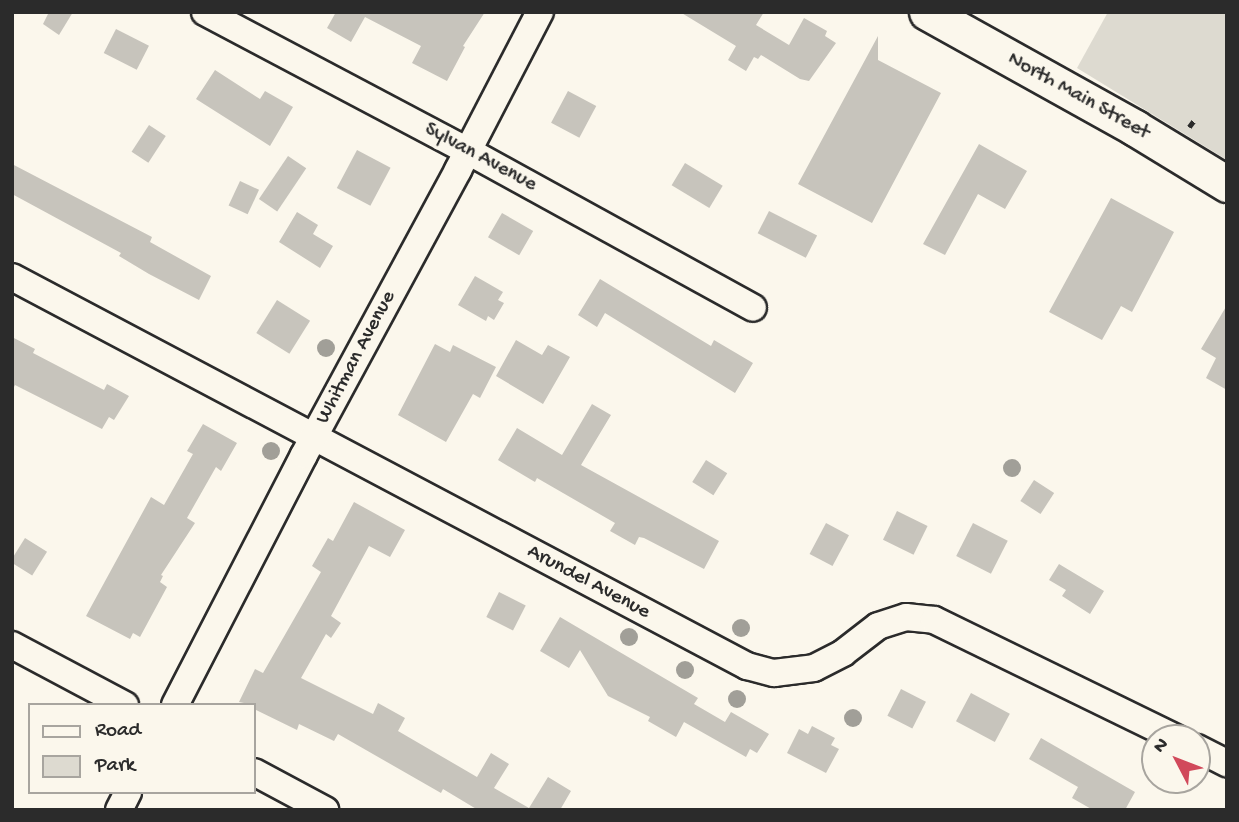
<!DOCTYPE html>
<html>
<head>
<meta charset="utf-8">
<style>
	body { margin:0 }
	#map { position:relative; width:1239px; height:822px; overflow:hidden; background:#fbf7ec; font-family:"Gochi Hand",sans-serif }
	div>[style] { position:absolute }
	.green>* { inset:0; background:#dddad0 }
	.building>* { inset:0; background:#c7c4bc; transform-origin:0 0 }
	.path>* { height:4.5px; margin-top:-2.25px; transform-origin:0; background:repeating-linear-gradient(90deg,#2b2b2b 0 7px,transparent 0 12px) }
	.roads { filter:drop-shadow(2px 0 #2b2b2b) drop-shadow(-2px 0 #2b2b2b) drop-shadow(0 2px #2b2b2b) drop-shadow(0 -2px #2b2b2b) }
	.minor>* { height:26px; margin:-13px; padding:0 13px; transform-origin:13px; border-radius:13px; background:#fbf7ec }
	.major>* { height:35px; margin:-17.5px; padding:0 17.5px; transform-origin:17.5px; border-radius:17.5px; background:#fbf7ec }
	.trees>* { width:18px; height:18px; margin:-9px; border-radius:50%; background:#a19f98 }
	span { translate:-50% -50%; white-space:nowrap; text-align:center; line-height:1.15; -webkit-text-stroke:7px #fbf7ec; paint-order:stroke }
	.street-label { font-size:21px; color:#2b2b2b }
	.frame { position:absolute; inset:0; border:14px solid #2b2b2b; pointer-events:none }
	.legend { position:absolute; left:28px; top:703px; width:228px; height:91px; box-sizing:border-box; background:#fbf7ec; border:2px solid #a8a59f; margin:0; padding:9px 12px; list-style:none; font-size:21px; color:#2b2b2b }
	.legend li { display:flex; align-items:center; gap:14px; height:35px }
	.legend b { width:35px; border:2px solid #a8a59f }
	.north { position:absolute; left:1141px; top:724px; width:70px; height:70px; box-sizing:border-box; background:#fbf7ec; border:2px solid #a8a59f; border-radius:50%; rotate:312deg; font-size:19px; font-weight:700; line-height:28px; text-align:center; color:#2b2b2b }
	.north::after { content:''; display:block; margin:auto; width:24px; height:32px; background:#d1495b; clip-path:polygon(50% 0,100% 100%,50% 72%,0 100%) }
</style>
</head>
<body>
<div id="map">
	<div class="green">
		<i style="clip-path:polygon(1108px 12px,1227px 12px,1227px 160px,1077px 68px)"></i>
	</div>
	<div class="building">
		<i style="clip-path:polygon(49px 12px,73px 12px,59px 35px,43px 24px)"></i>
		<i style="clip-path:polygon(336px 12px,485px 12px,463px 46px,465px 47px,447px 81px,412px 63px,421px 46px,365px 17px,351px 42px,327px 28px)"></i>
		<i style="clip-path:polygon(680px 12px,764px 12px,756px 25px,789px 45px,804px 18px,827px 31px,825px 36px,836px 43px,809px 81px,800px 79px,761px 55px,758px 59px,754px 57px,746px 71px,728px 60px,736px 46px)"></i>
		<i style="left:116px;top:29px;width:37px;height:27px;rotate:27deg"></i>
		<i style="clip-path:polygon(878px 36px,878px 60px,941px 93px,872px 223px,798px 184px)"></i>
		<i style="clip-path:polygon(215px 70px,260px 99px,265px 91px,293px 107px,270px 146px,196px 99px)"></i>
		<i style="left:568px;top:91px;width:32px;height:36px;rotate:28deg"></i>
		<i style="left:149px;top:125px;width:20px;height:32px;rotate:33deg"></i>
		<i style="clip-path:polygon(979px 144px,1027px 171px,1005px 209px,978px 194px,945px 255px,923px 244px)"></i>
		<i style="left:357px;top:150px;width:38px;height:43px;rotate:28deg"></i>
		<i style="left:288px;top:156px;width:22px;height:52px;rotate:34deg"></i>
		<i style="left:685px;top:163px;width:44px;height:26px;rotate:31deg"></i>
		<i style="clip-path:polygon(12px 164px,152px 237px,150px 242px,211px 276px,199px 300px,149px 274px,119px 256px,121px 253px,12px 194px)"></i>
		<i style="left:240px;top:181px;width:21px;height:27px;rotate:25deg"></i>
		<i style="clip-path:polygon(1111px 198px,1174px 232px,1132px 312px,1121px 306px,1102px 340px,1049px 312px)"></i>
		<i style="left:769px;top:211px;width:54px;height:25px;rotate:27deg"></i>
		<i style="clip-path:polygon(297px 212px,318px 225px,313px 234px,333px 246px,320px 268px,279px 242px)"></i>
		<i style="left:502px;top:213px;width:36px;height:28px;rotate:30deg"></i>
		<i style="clip-path:polygon(475px 276px,503px 292px,498px 300px,504px 303px,494px 320px,488px 316px,486px 321px,458px 305px)"></i>
		<i style="clip-path:polygon(600px 279px,711px 346px,714px 340px,753px 363px,735px 393px,605px 313px,597px 327px,578px 315px)"></i>
		<i style="left:277px;top:300px;width:39px;height:39px;rotate:32deg"></i>
		<i style="clip-path:polygon(1227px 305px,1227px 390px,1206px 378px,1216px 358px,1201px 349px)"></i>
		<i style="clip-path:polygon(12px 337px,35px 349px,33px 353px,104px 390px,107px 384px,129px 396px,114px 420px,109px 417px,102px 429px,15px 385px,12px 391px)"></i>
		<i style="clip-path:polygon(516px 340px,542px 355px,548px 345px,570px 357px,543px 404px,496px 376px)"></i>
		<i style="clip-path:polygon(435px 344px,450px 352px,453px 345px,496px 367px,480px 398px,473px 394px,446px 442px,398px 415px)"></i>
		<i style="clip-path:polygon(592px 404px,611px 415px,581px 465px,719px 541px,704px 569px,644px 538px,639px 537px,635px 545px,610px 531px,615px 523px,537px 478px,535px 482px,498px 460px,517px 428px,562px 455px)"></i>
		<i style="clip-path:polygon(203px 424px,237px 443px,221px 471px,216px 467px,187px 518px,195px 523px,161px 575px,163px 576px,160px 582px,167px 587px,140px 637px,133px 633px,130px 639px,86px 616px,151px 497px,164px 505px,193px 454px,187px 451px)"></i>
		<i style="left:706px;top:460px;width:25px;height:26px;rotate:32deg"></i>
		<i style="left:1034px;top:480px;width:24px;height:25px;rotate:33deg"></i>
		<i style="clip-path:polygon(354px 502px,405px 530px,390px 557px,369px 546px,331px 616px,341px 623px,331px 638px,326px 634px,301px 678px,373px 714px,378px 703px,405px 718px,398px 731px,477px 777px,491px 753px,509px 764px,494px 788px,529px 808px,548px 777px,571px 791px,560px 810px,478px 810px,443px 789px,441px 793px,338px 734px,334px 741px,299px 724px,297px 730px,254px 709px,254px 705px,239px 702px,255px 669px,263px 673px,321px 572px,312px 566px,328px 538px,333px 541px)"></i>
		<i style="left:897px;top:511px;width:34px;height:32px;rotate:26deg"></i>
		<i style="left:826px;top:523px;width:26px;height:35px;rotate:28deg"></i>
		<i style="left:973px;top:523px;width:39px;height:37px;rotate:27deg"></i>
		<i style="left:25px;top:538px;width:26px;height:28px;rotate:32deg"></i>
		<i style="clip-path:polygon(1059px 564px,1104px 591px,1090px 614px,1062px 596px,1066px 590px,1049px 580px)"></i>
		<i style="left:499px;top:592px;width:30px;height:28px;rotate:27deg"></i>
		<i style="clip-path:polygon(560px 617px,698px 698px,694px 704px,725px 722px,731px 712px,769px 734px,757px 753px,750px 749px,746px 757px,684px 722px,676px 737px,648px 721px,650px 717px,608px 696px,580px 650px,569px 668px,540px 651px)"></i>
		<i style="left:901px;top:689px;width:28px;height:30px;rotate:27deg"></i>
		<i style="left:971px;top:693px;width:44px;height:32px;rotate:28deg"></i>
		<i style="clip-path:polygon(812px 726px,835px 738px,831px 745px,839px 749px,826px 773px,787px 753px,799px 729px,808px 734px)"></i>
		<i style="clip-path:polygon(1041px 738px,1135px 792px,1125px 810px,1093px 810px,1072px 798px,1078px 787px,1029px 759px)"></i>
	</div>
	<div class="path">
		<i style="left:1189px;top:127px;width:10px;rotate:-53deg"></i>
	</div>
	<div class="roads">
		<div class="minor">
			<i style="left:205px;top:12px;width:297px;rotate:27.9deg"></i>
			<i style="left:468px;top:151px;width:325px;rotate:28.8deg"></i>
			<i style="left:12px;top:277px;width:832px;rotate:27.89deg"></i>
			<i style="left:747px;top:666px;width:28px;rotate:15deg"></i>
			<i style="left:774px;top:673px;width:40px;rotate:-7.1deg"></i>
			<i style="left:814px;top:668px;width:33px;rotate:-27deg"></i>
			<i style="left:843px;top:653px;width:44px;rotate:-37.6deg"></i>
			<i style="left:878px;top:626px;width:29px;rotate:-18deg"></i>
			<i style="left:906px;top:617px;width:28px;rotate:6deg"></i>
			<i style="left:934px;top:620px;width:269px;rotate:26deg"></i>
			<i style="left:12px;top:645px;width:128px;rotate:28deg"></i>
			<i style="left:175px;top:705px;width:281px;rotate:-62.7deg"></i>
			<i style="left:304px;top:455px;width:324px;rotate:-61.6deg"></i>
			<i style="left:458px;top:170px;width:178px;rotate:-62.6deg"></i>
			<i style="left:1197px;top:748px;width:34px;rotate:27deg"></i>
			<i style="left:254px;top:772px;width:81px;rotate:28.2deg"></i>
			<i style="left:119px;top:810px;width:20px;rotate:-63deg"></i>
		</div>
		<div class="major">
			<i style="left:927px;top:12px;width:238px;rotate:29.1deg"></i>
			<i style="left:1135px;top:128px;width:108px;rotate:31.3deg"></i>
		</div>
	</div>
	<div class="trees">
		<i style="left:326px;top:348px"></i>
		<i style="left:271px;top:451px"></i>
		<i style="left:1012px;top:468px"></i>
		<i style="left:741px;top:628px"></i>
		<i style="left:629px;top:637px"></i>
		<i style="left:685px;top:670px"></i>
		<i style="left:737px;top:699px"></i>
		<i style="left:853px;top:718px"></i>
	</div>
	<div class="street-label">
		<span style="left:1078px;top:97px;rotate:29deg">North Main Street</span>
		<span style="left:480px;top:158px;rotate:28deg">Sylvan Avenue</span>
		<span style="left:357px;top:358px;rotate:-62deg">Whitman Avenue</span>
		<span style="left:588px;top:583px;rotate:28deg">Arundel Avenue</span>
	</div>
	<div class="frame"></div>
	<ul class="legend">
	<li><b style="height:9px;background:#fbf7ec"></b>Road</li>
	<li><b style="height:19px;background:#dddad0"></b>Park</li>
	</ul>
	<div class="north">N</div>
</div>
</body>
</html>
